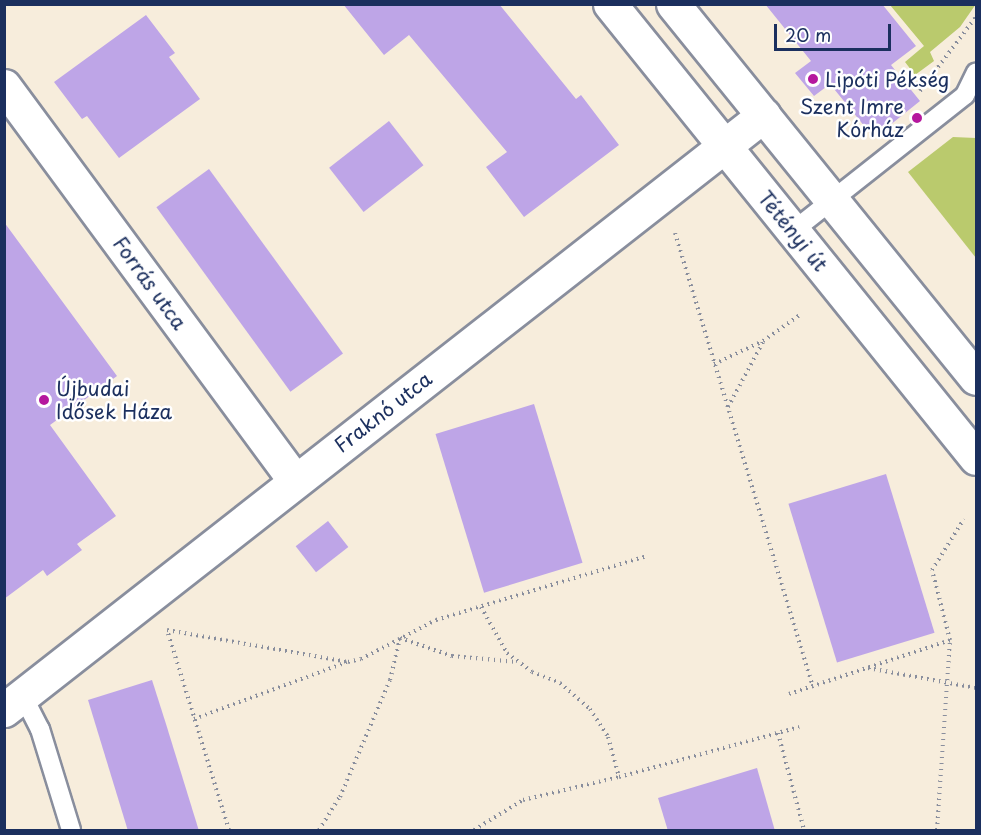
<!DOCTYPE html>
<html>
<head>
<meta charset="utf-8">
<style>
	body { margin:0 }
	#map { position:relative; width:981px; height:835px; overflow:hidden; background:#f7eddc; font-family:"Playpen Sans",sans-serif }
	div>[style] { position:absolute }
	.green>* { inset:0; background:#baca6d }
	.building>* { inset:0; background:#bea5e7; transform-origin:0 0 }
	.path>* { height:4px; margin-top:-2px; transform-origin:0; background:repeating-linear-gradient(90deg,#898e9d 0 1.5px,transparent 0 6px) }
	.roads { filter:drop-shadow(2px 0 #898e9d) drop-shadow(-2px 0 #898e9d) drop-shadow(0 2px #898e9d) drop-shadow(0 -2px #898e9d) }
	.lane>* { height:18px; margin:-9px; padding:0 9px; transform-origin:9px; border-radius:9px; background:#fff }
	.street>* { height:33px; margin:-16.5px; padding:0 16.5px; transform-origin:16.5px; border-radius:16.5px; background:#fff }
	.secondary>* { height:33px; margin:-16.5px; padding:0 16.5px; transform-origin:16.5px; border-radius:16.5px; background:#fff }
	.dots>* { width:16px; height:16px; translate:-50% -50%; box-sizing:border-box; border:3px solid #fff; border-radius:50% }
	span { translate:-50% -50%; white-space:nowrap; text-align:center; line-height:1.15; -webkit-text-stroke:5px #fff; paint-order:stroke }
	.poi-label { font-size:20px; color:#1b2f5e }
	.left { translate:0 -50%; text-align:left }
	.right { translate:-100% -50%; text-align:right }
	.street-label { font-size:20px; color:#1b2f5e }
	.frame { position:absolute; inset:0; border:6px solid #1b2f5e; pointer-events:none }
	.scale { position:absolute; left:774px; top:24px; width:117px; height:27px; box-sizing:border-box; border:3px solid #1b2f5e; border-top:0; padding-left:8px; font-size:18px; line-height:21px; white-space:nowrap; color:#1b2f5e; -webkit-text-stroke:4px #fff; paint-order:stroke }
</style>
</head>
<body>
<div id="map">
	<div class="green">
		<i style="clip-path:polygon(976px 4px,960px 27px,930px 52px,934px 61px,915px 75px,905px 62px,924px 46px,890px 5px)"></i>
		<i style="clip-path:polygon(953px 137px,976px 138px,976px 258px,908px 172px)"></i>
	</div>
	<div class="building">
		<i style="clip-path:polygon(343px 4px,499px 4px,576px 99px,581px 95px,619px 145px,524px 217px,486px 167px,507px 152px,409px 35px,384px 55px)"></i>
		<i style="clip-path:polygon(765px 4px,882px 4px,916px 46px,891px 65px,920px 101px,874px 138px,830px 84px,814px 96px,795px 73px,811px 61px)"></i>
		<i style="clip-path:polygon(146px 15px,175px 53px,169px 57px,200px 99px,119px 158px,87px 116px,82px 119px,54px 82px)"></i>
		<i style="left:389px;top:121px;width:56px;height:76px;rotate:52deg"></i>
		<i style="left:209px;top:169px;width:228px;height:65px;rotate:54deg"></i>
		<i style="clip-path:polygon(4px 222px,117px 376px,50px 425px,116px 516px,77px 544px,82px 550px,47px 576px,43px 570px,4px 599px)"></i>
		<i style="left:534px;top:404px;width:166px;height:103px;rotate:73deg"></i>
		<i style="left:886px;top:474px;width:166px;height:102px;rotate:73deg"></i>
		<i style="left:328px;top:521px;width:33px;height:41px;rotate:52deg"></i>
		<i style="clip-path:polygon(152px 680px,166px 724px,199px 831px,128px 831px,88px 700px)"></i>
		<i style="clip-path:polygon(757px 768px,775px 831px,668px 831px,658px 798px)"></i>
	</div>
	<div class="path">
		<i style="left:920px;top:91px;width:93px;rotate:-52.9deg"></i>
		<i style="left:675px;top:233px;width:474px;rotate:73.1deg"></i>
		<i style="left:714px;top:364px;width:54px;rotate:-25.1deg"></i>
		<i style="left:763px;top:341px;width:47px;rotate:-35.4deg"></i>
		<i style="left:728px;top:407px;width:74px;rotate:-61.7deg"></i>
		<i style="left:481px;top:607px;width:53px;rotate:60.5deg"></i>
		<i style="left:507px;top:653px;width:31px;rotate:37deg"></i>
		<i style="left:532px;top:672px;width:30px;rotate:21deg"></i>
		<i style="left:560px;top:683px;width:40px;rotate:41deg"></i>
		<i style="left:590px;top:709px;width:33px;rotate:57deg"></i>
		<i style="left:608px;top:737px;width:41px;rotate:74.6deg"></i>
		<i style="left:619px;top:777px;width:187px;rotate:-15.5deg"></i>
		<i style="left:868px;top:668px;width:110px;rotate:10.5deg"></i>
		<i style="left:789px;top:694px;width:170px;rotate:-18.5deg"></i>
		<i style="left:194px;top:719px;width:163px;rotate:-20.4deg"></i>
		<i style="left:778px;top:733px;width:100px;rotate:75deg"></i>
		<i style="left:229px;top:830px;width:209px;rotate:-107.2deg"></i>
		<i style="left:167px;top:630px;width:184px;rotate:10deg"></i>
		<i style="left:348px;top:662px;width:13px;rotate:-13deg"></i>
		<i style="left:361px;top:659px;width:85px;rotate:-27.5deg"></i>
		<i style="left:436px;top:620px;width:220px;rotate:-16.9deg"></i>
		<i style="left:319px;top:830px;width:39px;rotate:-58deg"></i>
		<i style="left:340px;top:797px;width:127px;rotate:-66.9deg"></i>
		<i style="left:390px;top:680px;width:43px;rotate:-76.6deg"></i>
		<i style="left:400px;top:638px;width:55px;rotate:19.1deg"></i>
		<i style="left:452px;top:656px;width:65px;rotate:5.3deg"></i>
		<i style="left:474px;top:830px;width:57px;rotate:-31.5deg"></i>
		<i style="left:523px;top:800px;width:99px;rotate:-13.5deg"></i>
		<i style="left:937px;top:830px;width:190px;rotate:-86.1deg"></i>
		<i style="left:950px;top:640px;width:72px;rotate:-104.4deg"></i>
		<i style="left:932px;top:570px;width:60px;rotate:-57.9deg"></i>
	</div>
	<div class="roads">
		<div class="lane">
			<i style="left:793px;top:231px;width:219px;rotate:-38.3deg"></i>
			<i style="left:965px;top:95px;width:25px;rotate:-64deg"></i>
			<i style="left:23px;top:696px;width:37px;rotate:63deg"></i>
			<i style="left:40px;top:729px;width:106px;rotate:72.9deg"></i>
		</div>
		<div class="street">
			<i style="left:4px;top:86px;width:490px;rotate:53.6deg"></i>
			<i style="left:4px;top:710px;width:965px;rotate:-38.06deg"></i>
		</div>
		<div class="secondary">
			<i style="left:610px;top:4px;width:583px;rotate:51.13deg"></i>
			<i style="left:673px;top:4px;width:481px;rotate:51deg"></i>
		</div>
	</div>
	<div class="dots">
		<i style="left:813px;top:79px;background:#b5179e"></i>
		<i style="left:917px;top:118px;background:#b5179e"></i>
		<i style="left:44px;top:400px;background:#b5179e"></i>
	</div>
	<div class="poi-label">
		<span class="left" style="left:825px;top:79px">Lipóti Pékség</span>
		<span class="right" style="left:904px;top:118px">Szent Imre<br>Kórház</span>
		<span class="left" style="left:56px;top:400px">Újbudai<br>Idősek Háza</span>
	</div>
	<div class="street-label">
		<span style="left:793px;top:231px;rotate:51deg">Tétényi út</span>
		<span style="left:150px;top:283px;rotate:54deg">Forrás utca</span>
		<span style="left:383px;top:412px;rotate:-38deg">Fraknó utca</span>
	</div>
	<div class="frame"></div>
	<div class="scale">20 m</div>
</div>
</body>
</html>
